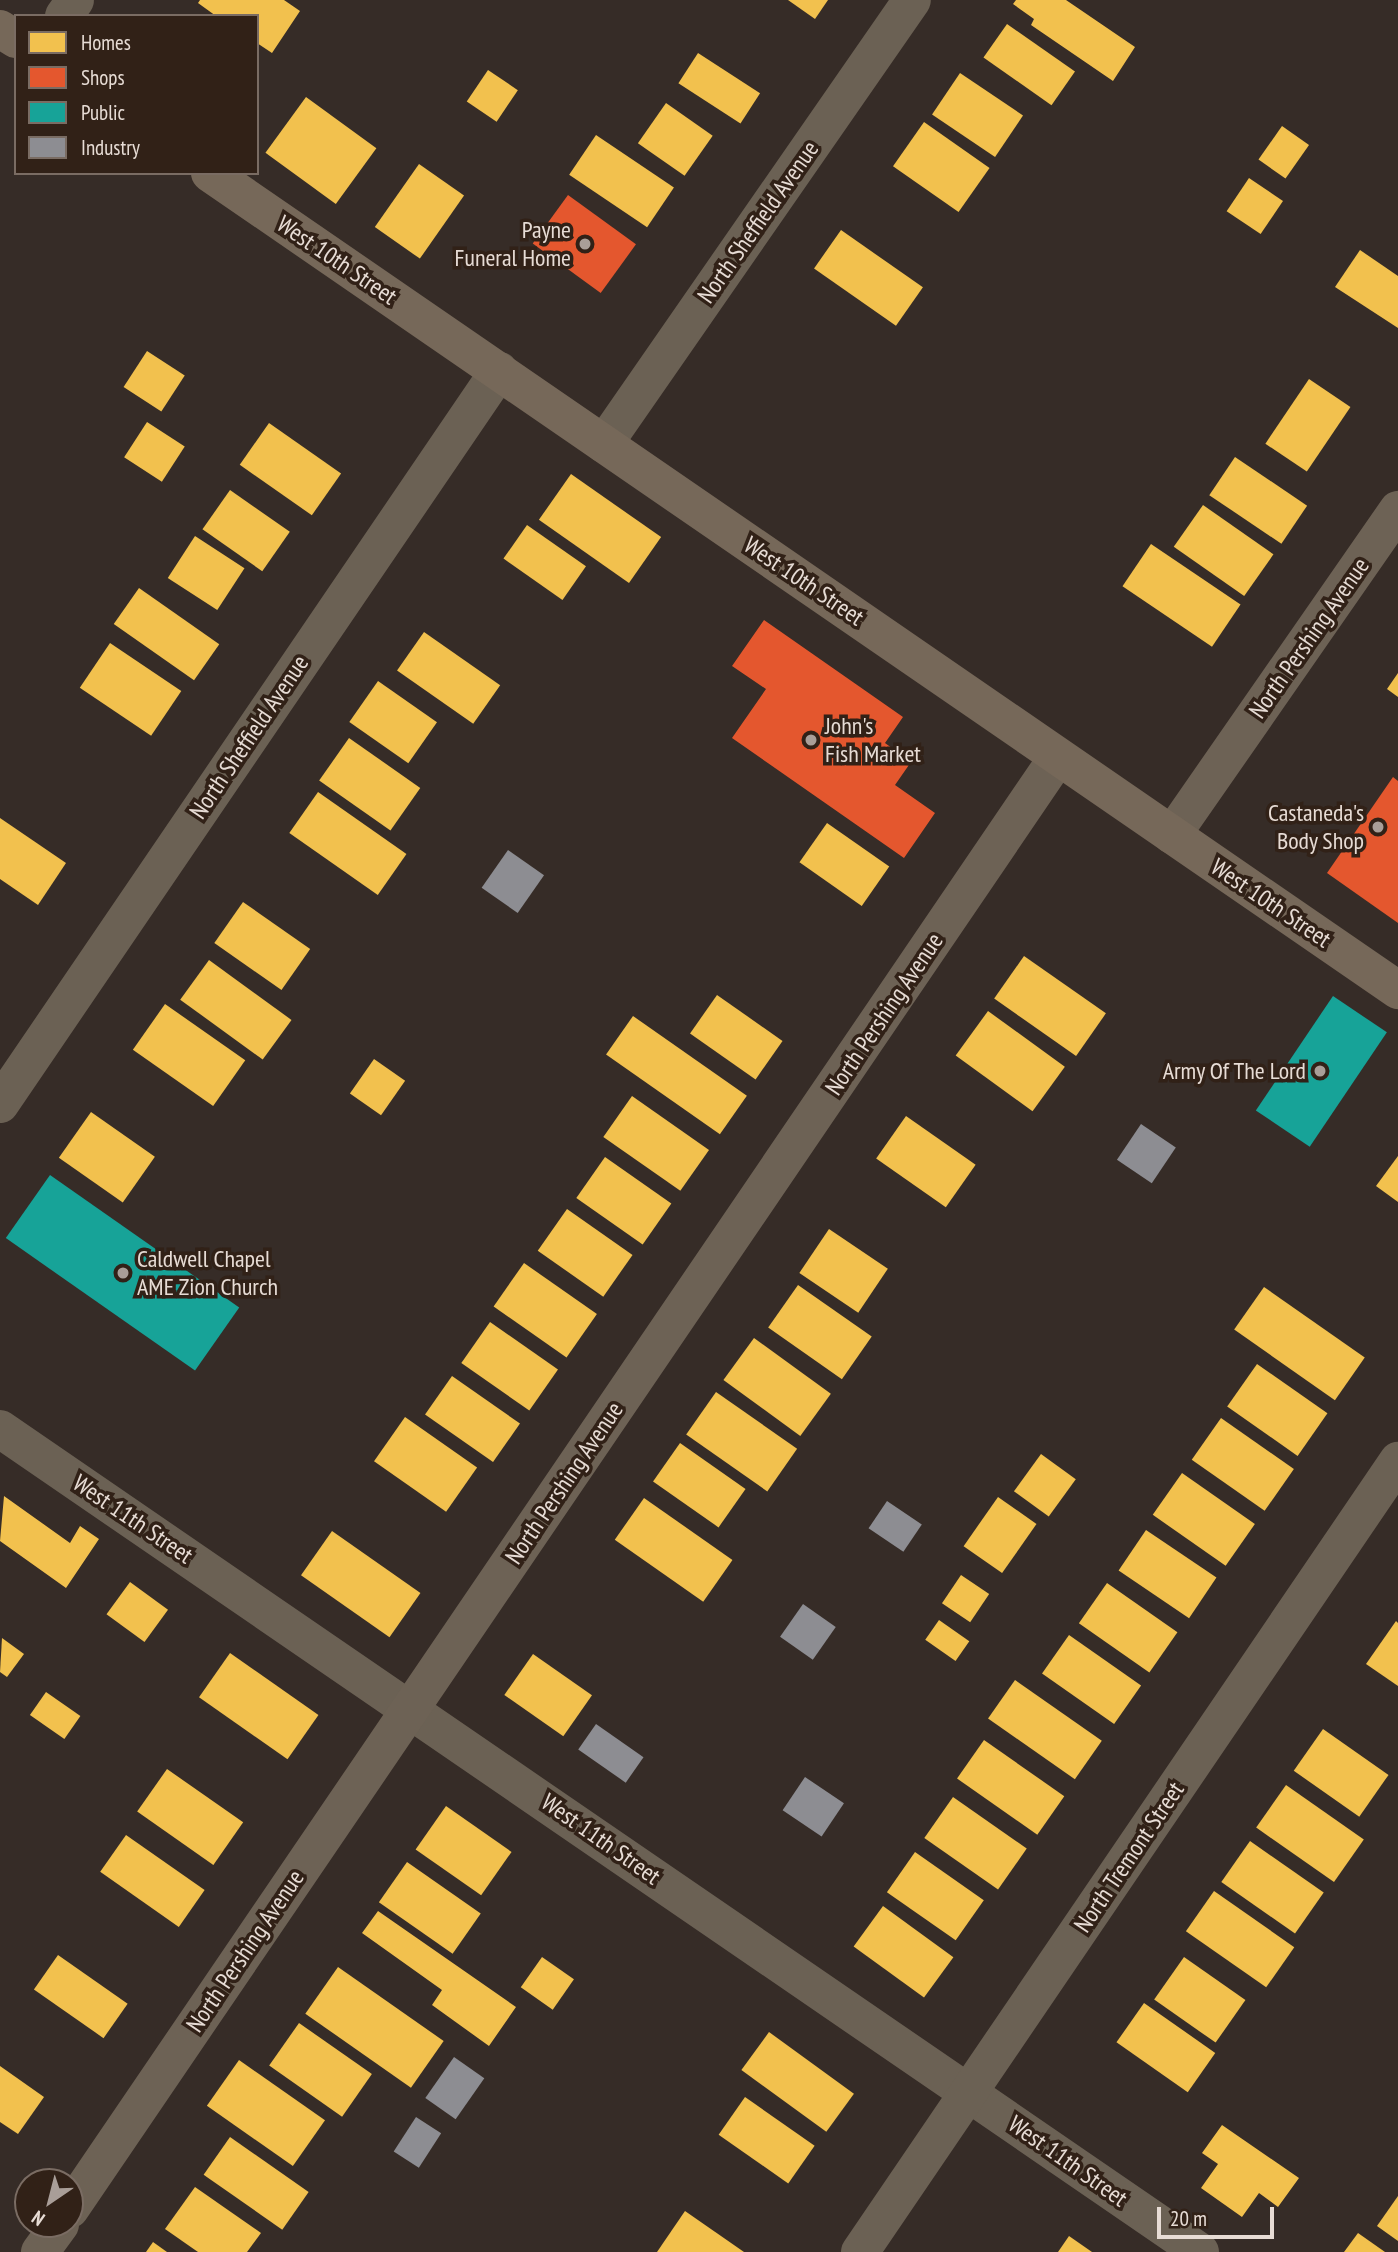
<!DOCTYPE html>
<html>
<head>
<meta charset="utf-8">
<style>
	body { margin:0 }
	#map { position:relative; width:1398px; height:2252px; overflow:hidden; background:#362c27; font-family:"PT Sans Narrow",sans-serif }
	div>[style] { position:absolute }
	.homes>* { inset:0; background:#f2c14e; transform-origin:0 0 }
	.shops>* { inset:0; background:#e4572e; transform-origin:0 0 }
	.public>* { inset:0; background:#17a398; transform-origin:0 0 }
	.industry>* { inset:0; background:#8d8d92; transform-origin:0 0 }
	.street>* { height:38px; margin:-19px; padding:0 19px; transform-origin:19px; border-radius:19px; background:#6b6154 }
	.secondary>* { height:38px; margin:-19px; padding:0 19px; transform-origin:19px; border-radius:19px; background:#6d6255 }
	.primary>* { height:38px; margin:-19px; padding:0 19px; transform-origin:19px; border-radius:19px; background:#766859 }
	.dots>* { width:19px; height:19px; translate:-50% -50%; box-sizing:border-box; border:4px solid #312117; border-radius:50% }
	span { translate:-50% -50%; white-space:nowrap; text-align:center; line-height:1.15; -webkit-text-stroke:7px #312117; paint-order:stroke }
	.street-label { font-size:24px; color:#e7dcd5 }
	.poi-label { font-size:24px; color:#e7dcd5 }
	.right { translate:-100% -50%; text-align:right }
	.left { translate:0 -50%; text-align:left }
	.legend { position:absolute; left:14px; top:14px; width:245px; height:161px; box-sizing:border-box; background:#312117; border:2px solid #7a6c63; margin:0; padding:9px 12px; list-style:none; font-size:21px; color:#e7dcd5 }
	.legend li { display:flex; align-items:center; gap:14px; height:35px }
	.legend b { width:35px; border:2px solid #7a6c63 }
	.north { position:absolute; left:14px; top:2168px; width:70px; height:70px; box-sizing:border-box; background:#312117; border:2px solid #7a6c63; border-radius:50%; rotate:215deg; font-size:19px; font-weight:700; line-height:28px; text-align:center; color:#e7dcd5 }
	.north::after { content:''; display:block; margin:auto; width:24px; height:32px; background:#a99e98; clip-path:polygon(50% 0,100% 100%,50% 72%,0 100%) }
	.scale { position:absolute; left:1157px; top:2207px; width:117px; height:32px; box-sizing:border-box; border:4px solid #e7dcd5; border-top:0; padding-left:9px; font-size:21px; line-height:24px; white-space:nowrap; color:#e7dcd5; -webkit-text-stroke:5px #312117; paint-order:stroke }
</style>
</head>
<body>
<div id="map">
	<div class="homes">
		<i style="clip-path:polygon(200px 0,284px 0,300px 11px,272px 53px,257px 43px,257px 16px,216px 16px,198px 3px)"></i>
		<i style="clip-path:polygon(788px 0,828px 0,815px 19px)"></i>
		<i style="clip-path:polygon(1016px 0,1066px 0,1135px 47px,1113px 81px,1031px 25px,1034px 19px,1013px 4px)"></i>
		<i style="left:1007px;top:24px;width:83px;height:41px;rotate:35deg"></i>
		<i style="left:698px;top:53px;width:74px;height:36px;rotate:33deg"></i>
		<i style="left:488px;top:70px;width:36px;height:38px;rotate:34deg"></i>
		<i style="left:960px;top:73px;width:76px;height:50px;rotate:34deg"></i>
		<i style="left:306px;top:97px;width:87px;height:69px;rotate:36deg"></i>
		<i style="left:666px;top:103px;width:57px;height:49px;rotate:35deg"></i>
		<i style="left:924px;top:122px;width:80px;height:54px;rotate:35deg"></i>
		<i style="left:1282px;top:126px;width:33px;height:41px;rotate:35deg"></i>
		<i style="left:596px;top:135px;width:94px;height:48px;rotate:34deg"></i>
		<i style="left:419px;top:164px;width:55px;height:77px;rotate:35deg"></i>
		<i style="left:1249px;top:178px;width:41px;height:40px;rotate:34deg"></i>
		<i style="left:841px;top:230px;width:100px;height:47px;rotate:35deg"></i>
		<i style="clip-path:polygon(1360px 250px,1398px 276px,1398px 328px,1335px 287px)"></i>
		<i style="left:147px;top:351px;width:45px;height:43px;rotate:33deg"></i>
		<i style="left:1309px;top:379px;width:50px;height:78px;rotate:34deg"></i>
		<i style="left:147px;top:422px;width:45px;height:42px;rotate:33deg"></i>
		<i style="left:269px;top:423px;width:88px;height:51px;rotate:35deg"></i>
		<i style="left:1235px;top:457px;width:87px;height:46px;rotate:34deg"></i>
		<i style="left:571px;top:474px;width:110px;height:56px;rotate:35deg"></i>
		<i style="left:230px;top:490px;width:73px;height:48px;rotate:35deg"></i>
		<i style="left:1203px;top:505px;width:86px;height:51px;rotate:35deg"></i>
		<i style="left:527px;top:525px;width:72px;height:41px;rotate:35deg"></i>
		<i style="left:195px;top:536px;width:59px;height:50px;rotate:33deg"></i>
		<i style="left:1151px;top:544px;width:108px;height:51px;rotate:34deg"></i>
		<i style="left:139px;top:588px;width:98px;height:44px;rotate:35deg"></i>
		<i style="left:424px;top:632px;width:93px;height:47px;rotate:35deg"></i>
		<i style="left:110px;top:643px;width:86px;height:54px;rotate:34deg"></i>
		<i style="clip-path:polygon(1398px 673px,1398px 697px,1387px 689px)"></i>
		<i style="left:378px;top:681px;width:72px;height:50px;rotate:35deg"></i>
		<i style="left:349px;top:738px;width:87px;height:52px;rotate:35deg"></i>
		<i style="left:318px;top:792px;width:108px;height:50px;rotate:35deg"></i>
		<i style="clip-path:polygon(0 818px,66px 863px,38px 905px,0 879px)"></i>
		<i style="left:827px;top:823px;width:76px;height:48px;rotate:35deg"></i>
		<i style="left:243px;top:902px;width:82px;height:50px;rotate:35deg"></i>
		<i style="left:1024px;top:956px;width:100px;height:52px;rotate:35deg"></i>
		<i style="left:209px;top:960px;width:102px;height:49px;rotate:36deg"></i>
		<i style="left:717px;top:995px;width:80px;height:47px;rotate:35deg"></i>
		<i style="left:165px;top:1004px;width:98px;height:56px;rotate:35deg"></i>
		<i style="left:988px;top:1011px;width:95px;height:55px;rotate:36deg"></i>
		<i style="left:633px;top:1016px;width:139px;height:47px;rotate:35deg"></i>
		<i style="left:374px;top:1059px;width:38px;height:42px;rotate:35deg"></i>
		<i style="left:632px;top:1096px;width:94px;height:50px;rotate:35deg"></i>
		<i style="left:91px;top:1112px;width:78px;height:56px;rotate:35deg"></i>
		<i style="left:906px;top:1116px;width:85px;height:52px;rotate:35deg"></i>
		<i style="clip-path:polygon(1398px 1156px,1398px 1202px,1376px 1186px)"></i>
		<i style="left:605px;top:1157px;width:81px;height:50px;rotate:35deg"></i>
		<i style="left:567px;top:1209px;width:80px;height:51px;rotate:35deg"></i>
		<i style="left:829px;top:1229px;width:71px;height:53px;rotate:34deg"></i>
		<i style="left:524px;top:1263px;width:89px;height:53px;rotate:35deg"></i>
		<i style="left:798px;top:1285px;width:90px;height:52px;rotate:35deg"></i>
		<i style="left:1264px;top:1287px;width:123px;height:52px;rotate:35deg"></i>
		<i style="left:490px;top:1322px;width:83px;height:50px;rotate:35deg"></i>
		<i style="left:754px;top:1338px;width:95px;height:52px;rotate:36deg"></i>
		<i style="left:1257px;top:1364px;width:86px;height:52px;rotate:35deg"></i>
		<i style="left:452px;top:1376px;width:83px;height:47px;rotate:35deg"></i>
		<i style="left:716px;top:1392px;width:99px;height:52px;rotate:35deg"></i>
		<i style="left:405px;top:1417px;width:88px;height:54px;rotate:35deg"></i>
		<i style="left:1221px;top:1418px;width:89px;height:51px;rotate:35deg"></i>
		<i style="left:680px;top:1443px;width:80px;height:47px;rotate:35deg"></i>
		<i style="left:1041px;top:1454px;width:43px;height:46px;rotate:36deg"></i>
		<i style="left:1182px;top:1473px;width:89px;height:51px;rotate:35deg"></i>
		<i style="clip-path:polygon(4px 1496px,70px 1543px,80px 1526px,99px 1539px,66px 1588px,0 1541px)"></i>
		<i style="left:998px;top:1497px;width:47px;height:60px;rotate:35deg"></i>
		<i style="left:644px;top:1498px;width:108px;height:51px;rotate:35deg"></i>
		<i style="left:1146px;top:1530px;width:85px;height:49px;rotate:34deg"></i>
		<i style="left:332px;top:1531px;width:108px;height:54px;rotate:35deg"></i>
		<i style="left:961px;top:1575px;width:34px;height:34px;rotate:34deg"></i>
		<i style="left:130px;top:1582px;width:47px;height:40px;rotate:36deg"></i>
		<i style="left:1107px;top:1583px;width:86px;height:49px;rotate:35deg"></i>
		<i style="left:939px;top:1620px;width:37px;height:24px;rotate:35deg"></i>
		<i style="clip-path:polygon(1396px 1621px,1398px 1623px,1398px 1686px,1366px 1664px)"></i>
		<i style="left:1069px;top:1635px;width:88px;height:47px;rotate:35deg"></i>
		<i style="clip-path:polygon(2px 1638px,24px 1654px,7px 1677px,0 1672px)"></i>
		<i style="left:230px;top:1653px;width:108px;height:54px;rotate:35deg"></i>
		<i style="left:533px;top:1654px;width:72px;height:50px;rotate:35deg"></i>
		<i style="left:1015px;top:1680px;width:106px;height:47px;rotate:35deg"></i>
		<i style="left:46px;top:1692px;width:42px;height:28px;rotate:35deg"></i>
		<i style="left:1323px;top:1729px;width:80px;height:51px;rotate:35deg"></i>
		<i style="left:984px;top:1740px;width:98px;height:47px;rotate:35deg"></i>
		<i style="left:167px;top:1769px;width:93px;height:52px;rotate:35deg"></i>
		<i style="left:1286px;top:1785px;width:95px;height:52px;rotate:35deg"></i>
		<i style="left:953px;top:1797px;width:90px;height:50px;rotate:35deg"></i>
		<i style="left:446px;top:1806px;width:80px;height:53px;rotate:35deg"></i>
		<i style="left:126px;top:1835px;width:96px;height:45px;rotate:35deg"></i>
		<i style="left:1250px;top:1841px;width:90px;height:50px;rotate:35deg"></i>
		<i style="left:915px;top:1852px;width:84px;height:49px;rotate:35deg"></i>
		<i style="left:407px;top:1862px;width:90px;height:49px;rotate:35deg"></i>
		<i style="left:1214px;top:1891px;width:98px;height:49px;rotate:35deg"></i>
		<i style="left:883px;top:1906px;width:87px;height:50px;rotate:36deg"></i>
		<i style="clip-path:polygon(378px 1911px,516px 2007px,489px 2046px,432px 2005px,442px 1990px,362px 1933px)"></i>
		<i style="left:58px;top:1955px;width:85px;height:42px;rotate:35deg"></i>
		<i style="left:542px;top:1957px;width:39px;height:37px;rotate:35deg"></i>
		<i style="left:1184px;top:1957px;width:75px;height:52px;rotate:35deg"></i>
		<i style="left:338px;top:1967px;width:129px;height:57px;rotate:35deg"></i>
		<i style="left:1144px;top:2003px;width:87px;height:48px;rotate:35deg"></i>
		<i style="left:299px;top:2023px;width:89px;height:52px;rotate:35deg"></i>
		<i style="left:769px;top:2032px;width:105px;height:47px;rotate:36deg"></i>
		<i style="left:239px;top:2060px;width:105px;height:56px;rotate:35deg"></i>
		<i style="clip-path:polygon(0 2066px,44px 2097px,18px 2134px,0 2122px)"></i>
		<i style="left:745px;top:2097px;width:85px;height:46px;rotate:35deg"></i>
		<i style="clip-path:polygon(1222px 2125px,1299px 2178px,1278px 2207px,1259px 2193px,1242px 2217px,1201px 2188px,1218px 2164px,1202px 2153px)"></i>
		<i style="left:230px;top:2137px;width:96px;height:46px;rotate:35deg"></i>
		<i style="clip-path:polygon(195px 2187px,261px 2233px,247px 2252px,198px 2252px,165px 2229px)"></i>
		<i style="clip-path:polygon(1398px 2196px,1398px 2241px,1377px 2226px)"></i>
		<i style="clip-path:polygon(685px 2211px,744px 2252px,657px 2252px)"></i>
		<i style="clip-path:polygon(1358px 2233px,1385px 2252px,1344px 2252px)"></i>
		<i style="clip-path:polygon(1069px 2236px,1092px 2252px,1058px 2252px)"></i>
		<i style="clip-path:polygon(153px 2242px,167px 2252px,146px 2252px)"></i>
	</div>
	<div class="shops">
		<i style="left:568px;top:195px;width:84px;height:60px;rotate:36deg"></i>
		<i style="clip-path:polygon(764px 620px,903px 717px,885px 743px,911px 762px,895px 785px,935px 813px,904px 858px,732px 738px,766px 689px,732px 666px)"></i>
		<i style="clip-path:polygon(1393px 777px,1398px 781px,1398px 923px,1327px 873px)"></i>
	</div>
	<div class="public">
		<i style="left:1333px;top:996px;width:65px;height:138px;rotate:34deg"></i>
		<i style="left:50px;top:1175px;width:231px;height:77px;rotate:35deg"></i>
	</div>
	<div class="industry">
		<i style="left:508px;top:850px;width:44px;height:46px;rotate:35deg"></i>
		<i style="left:1141px;top:1124px;width:42px;height:43px;rotate:34deg"></i>
		<i style="left:887px;top:1501px;width:42px;height:33px;rotate:34deg"></i>
		<i style="left:803px;top:1604px;width:40px;height:40px;rotate:35deg"></i>
		<i style="left:596px;top:1724px;width:58px;height:31px;rotate:35deg"></i>
		<i style="left:805px;top:1777px;width:47px;height:40px;rotate:34deg"></i>
		<i style="left:454px;top:2057px;width:37px;height:50px;rotate:35deg"></i>
		<i style="left:416px;top:2117px;width:30px;height:41px;rotate:33deg"></i>
	</div>
	<div class="street">
		<i style="left:64px;top:16px;width:19px;rotate:-55deg"></i>
		<i style="left:604px;top:444px;width:540px;rotate:-55.25deg"></i>
		<i style="left:0;top:1104px;width:887px;rotate:-55.75deg"></i>
		<i style="left:0;top:1429px;width:1455px;rotate:34.44deg"></i>
		<i style="left:860px;top:2252px;width:957px;rotate:-55.78deg"></i>
	</div>
	<div class="secondary">
		<i style="left:1172px;top:835px;width:396px;rotate:-55.2deg"></i>
		<i style="left:70px;top:2209px;width:1756px;rotate:-55.77deg"></i>
		<i style="left:40px;top:2252px;width:34px;rotate:-54deg"></i>
	</div>
	<div class="primary">
		<i style="left:0;top:29px;width:19px;rotate:32deg"></i>
		<i style="left:210px;top:173px;width:1442px;rotate:34.52deg"></i>
	</div>
	<div class="dots">
		<i style="left:585px;top:244px;background:#a99e98"></i>
		<i style="left:811px;top:740px;background:#a99e98"></i>
		<i style="left:1378px;top:827px;background:#a99e98"></i>
		<i style="left:1320px;top:1071px;background:#a99e98"></i>
		<i style="left:123px;top:1273px;background:#a99e98"></i>
	</div>
	<div class="street-label">
		<span style="left:758px;top:222px;rotate:-55deg">North Sheffield Avenue</span>
		<span style="left:337px;top:260px;rotate:34deg">West 10th Street</span>
		<span style="left:804px;top:581px;rotate:34deg">West 10th Street</span>
		<span style="left:1309px;top:638px;rotate:-55deg">North Pershing Avenue</span>
		<span style="left:249px;top:737px;rotate:-56deg">North Sheffield Avenue</span>
		<span style="left:1271px;top:903px;rotate:34deg">West 10th Street</span>
		<span style="left:884px;top:1014px;rotate:-56deg">North Pershing Avenue</span>
		<span style="left:564px;top:1483px;rotate:-56deg">North Pershing Avenue</span>
		<span style="left:133px;top:1519px;rotate:34deg">West 11th Street</span>
		<span style="left:601px;top:1839px;rotate:35deg">West 11th Street</span>
		<span style="left:1129px;top:1857px;rotate:-56deg">North Tremont Street</span>
		<span style="left:245px;top:1951px;rotate:-56deg">North Pershing Avenue</span>
		<span style="left:1068px;top:2161px;rotate:35deg">West 11th Street</span>
	</div>
	<div class="poi-label">
		<span class="right" style="left:571px;top:244px">Payne<br>Funeral Home</span>
		<span class="left" style="left:825px;top:740px">John's<br>Fish Market</span>
		<span class="right" style="left:1364px;top:827px">Castaneda's<br>Body Shop</span>
		<span class="right" style="left:1306px;top:1071px">Army Of The Lord</span>
		<span class="left" style="left:137px;top:1273px">Caldwell Chapel<br>AME Zion Church</span>
	</div>
	<ul class="legend">
	<li><b style="height:19px;background:#f2c14e"></b>Homes</li>
	<li><b style="height:19px;background:#e4572e"></b>Shops</li>
	<li><b style="height:19px;background:#17a398"></b>Public</li>
	<li><b style="height:19px;background:#8d8d92"></b>Industry</li>
	</ul>
	<div class="north">N</div>
	<div class="scale">20 m</div>
</div>
</body>
</html>
